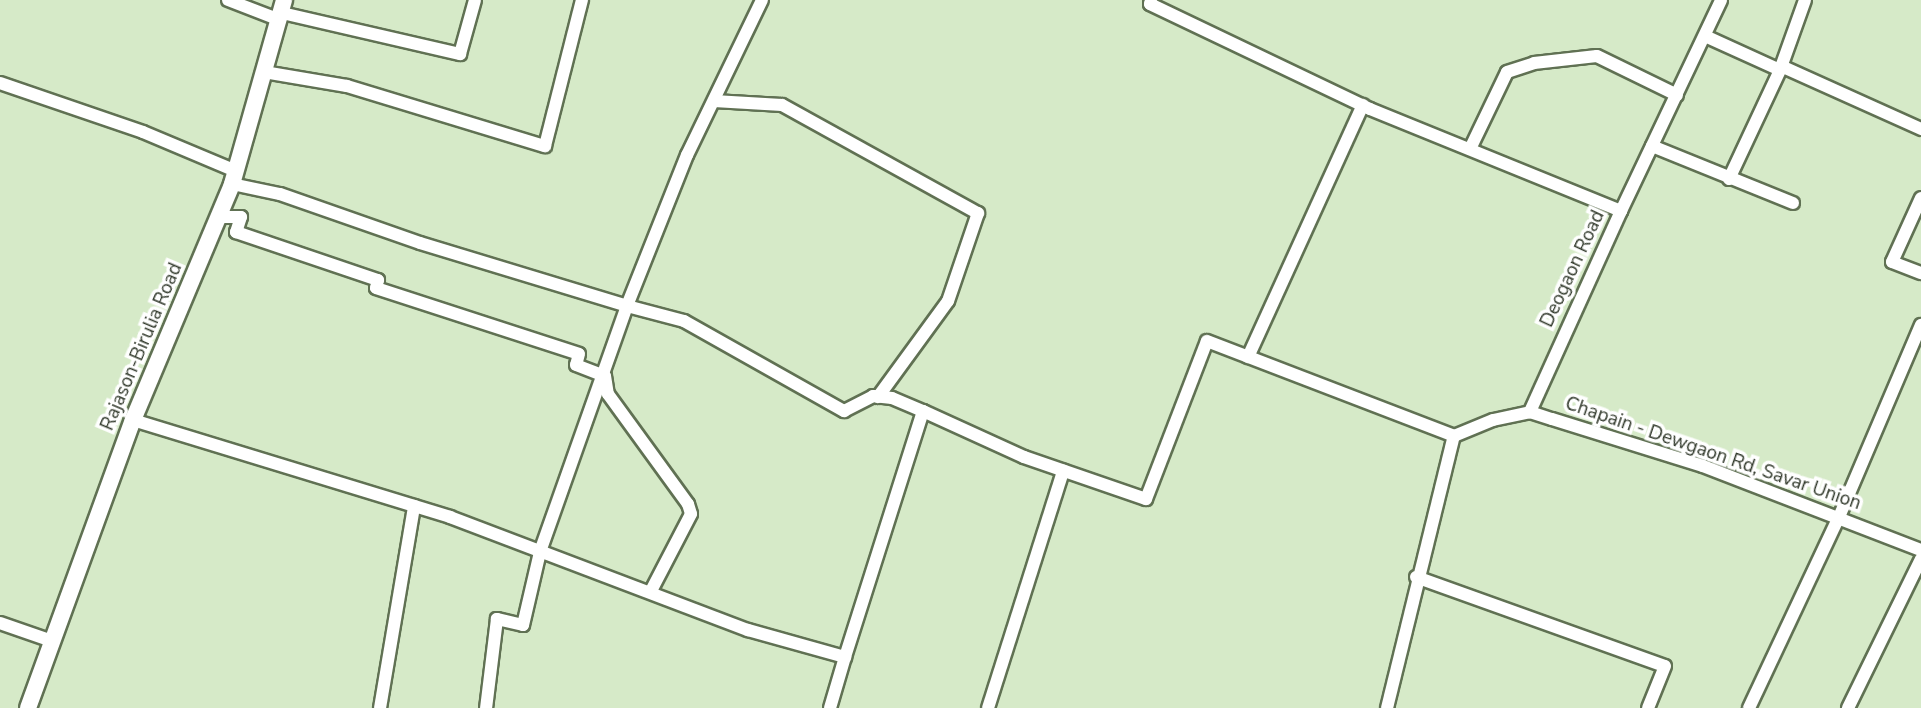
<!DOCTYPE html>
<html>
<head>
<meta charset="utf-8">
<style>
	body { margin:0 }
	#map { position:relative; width:1921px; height:708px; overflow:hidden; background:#d6eac8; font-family:"Nunito Sans",sans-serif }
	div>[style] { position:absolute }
	.roads { filter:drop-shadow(2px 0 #607153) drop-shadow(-2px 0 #607153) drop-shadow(0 2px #607153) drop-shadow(0 -2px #607153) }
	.minor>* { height:12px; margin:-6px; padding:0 6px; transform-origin:6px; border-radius:6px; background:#fff }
	.tertiary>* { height:16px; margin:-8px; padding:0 8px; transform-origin:8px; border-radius:8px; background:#fff }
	span { translate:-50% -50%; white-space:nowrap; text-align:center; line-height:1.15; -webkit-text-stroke:7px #fff; paint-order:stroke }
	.street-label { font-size:19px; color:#31392b }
</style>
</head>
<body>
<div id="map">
	<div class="roads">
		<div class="minor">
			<i style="left:228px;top:0;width:56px;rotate:21deg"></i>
			<i style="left:762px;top:0;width:172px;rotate:115.8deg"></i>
			<i style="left:687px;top:155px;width:162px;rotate:111.7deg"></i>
			<i style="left:627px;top:306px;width:59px;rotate:14.7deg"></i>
			<i style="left:684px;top:321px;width:184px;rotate:29.4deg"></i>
			<i style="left:844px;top:411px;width:33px;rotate:-27deg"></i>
			<i style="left:873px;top:396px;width:19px;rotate:6deg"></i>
			<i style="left:892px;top:398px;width:34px;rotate:23deg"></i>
			<i style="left:1151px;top:0;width:4px;rotate:104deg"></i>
			<i style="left:1150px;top:4px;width:244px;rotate:25.5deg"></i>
			<i style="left:1370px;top:109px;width:271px;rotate:22.1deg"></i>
			<i style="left:1621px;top:211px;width:221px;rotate:114.4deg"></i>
			<i style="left:282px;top:13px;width:183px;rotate:13deg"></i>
			<i style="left:460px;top:54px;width:56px;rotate:-74.5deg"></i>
			<i style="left:1705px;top:36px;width:82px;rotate:24.4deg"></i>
			<i style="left:1780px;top:70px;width:74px;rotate:-70.3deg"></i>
			<i style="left:1781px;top:66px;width:154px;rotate:24.2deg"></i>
			<i style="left:264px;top:72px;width:84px;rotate:9.6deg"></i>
			<i style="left:347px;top:86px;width:207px;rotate:16.9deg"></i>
			<i style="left:545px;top:146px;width:151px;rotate:-75.8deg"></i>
			<i style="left:0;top:83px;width:151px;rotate:18.9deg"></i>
			<i style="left:143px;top:132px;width:101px;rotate:22.8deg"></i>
			<i style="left:714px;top:101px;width:68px;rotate:3.4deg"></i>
			<i style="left:782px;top:105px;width:224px;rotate:28.9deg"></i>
			<i style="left:978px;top:213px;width:93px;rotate:108.8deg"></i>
			<i style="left:948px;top:301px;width:119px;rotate:126.1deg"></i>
			<i style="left:1652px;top:146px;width:152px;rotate:22deg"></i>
			<i style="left:1470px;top:149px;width:85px;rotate:-64.3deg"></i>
			<i style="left:1507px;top:72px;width:28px;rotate:-18deg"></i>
			<i style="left:1534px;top:63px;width:63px;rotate:-6.3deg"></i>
			<i style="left:1597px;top:56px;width:89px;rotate:26deg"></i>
			<i style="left:1729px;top:179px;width:120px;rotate:-64.9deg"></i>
			<i style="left:232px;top:184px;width:49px;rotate:11.8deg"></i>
			<i style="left:280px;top:194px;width:148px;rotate:19.3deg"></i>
			<i style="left:420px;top:243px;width:216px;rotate:16.9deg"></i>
			<i style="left:627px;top:306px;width:261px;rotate:109.5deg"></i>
			<i style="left:540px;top:552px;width:75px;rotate:103.1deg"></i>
			<i style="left:523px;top:625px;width:27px;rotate:-167deg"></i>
			<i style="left:497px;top:619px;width:90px;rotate:97deg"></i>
			<i style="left:1921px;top:198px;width:70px;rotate:114.4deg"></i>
			<i style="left:1892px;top:262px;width:31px;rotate:21deg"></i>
			<i style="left:1621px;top:211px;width:233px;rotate:-64.6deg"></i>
			<i style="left:220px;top:217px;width:21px"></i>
			<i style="left:241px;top:217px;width:16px;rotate:108deg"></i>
			<i style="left:236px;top:232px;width:150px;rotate:18.7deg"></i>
			<i style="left:378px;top:280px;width:8px;rotate:104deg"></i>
			<i style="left:376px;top:288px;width:213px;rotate:18deg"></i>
			<i style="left:579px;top:354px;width:11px;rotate:105deg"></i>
			<i style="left:576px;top:365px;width:31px;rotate:21deg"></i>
			<i style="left:605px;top:376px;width:18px;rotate:81deg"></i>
			<i style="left:608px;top:394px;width:136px;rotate:54deg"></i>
			<i style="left:688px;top:504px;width:10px;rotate:73deg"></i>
			<i style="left:691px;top:514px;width:87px;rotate:117.5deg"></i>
			<i style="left:1248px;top:357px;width:277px;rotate:-65.5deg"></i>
			<i style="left:133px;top:420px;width:332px;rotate:17deg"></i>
			<i style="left:450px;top:517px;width:319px;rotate:20.8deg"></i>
			<i style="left:748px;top:630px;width:101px;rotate:15.6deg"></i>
			<i style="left:845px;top:657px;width:258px;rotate:-72.4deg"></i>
			<i style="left:923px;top:411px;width:111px;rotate:24.5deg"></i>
			<i style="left:1024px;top:457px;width:129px;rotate:19deg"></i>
			<i style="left:1146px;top:499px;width:169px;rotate:-68.9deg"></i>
			<i style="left:1207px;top:341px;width:265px;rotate:21deg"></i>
			<i style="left:1416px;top:577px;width:264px;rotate:19.7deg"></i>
			<i style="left:1665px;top:666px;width:45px;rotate:112deg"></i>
			<i style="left:0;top:623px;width:55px;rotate:19.1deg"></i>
			<i style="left:380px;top:708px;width:205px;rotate:-80.4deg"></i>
			<i style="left:830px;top:708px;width:53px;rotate:-73.6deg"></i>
			<i style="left:988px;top:708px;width:249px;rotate:-72.4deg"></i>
			<i style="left:1387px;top:708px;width:280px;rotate:-76.2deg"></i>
			<i style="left:1454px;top:436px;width:42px;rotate:-22.3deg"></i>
			<i style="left:1493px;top:420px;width:38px;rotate:-12deg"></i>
			<i style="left:1530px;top:412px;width:23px;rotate:18deg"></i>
			<i style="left:1552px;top:419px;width:158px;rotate:17.3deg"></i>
			<i style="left:1703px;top:466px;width:234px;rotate:21.1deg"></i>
			<i style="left:1749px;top:708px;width:211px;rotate:-64.8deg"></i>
			<i style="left:1839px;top:517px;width:209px;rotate:-66.9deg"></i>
			<i style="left:1848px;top:708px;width:166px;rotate:-63.9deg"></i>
		</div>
		<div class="tertiary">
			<i style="left:28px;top:708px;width:307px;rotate:-70deg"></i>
			<i style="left:133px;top:420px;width:256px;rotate:-67.2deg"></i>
			<i style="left:232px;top:184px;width:191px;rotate:-74.2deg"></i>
		</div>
	</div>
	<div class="street-label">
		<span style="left:1573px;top:269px;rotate:-65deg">Deogaon Road</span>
		<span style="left:142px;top:347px;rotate:-67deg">Rajason-Birulia Road</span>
		<span style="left:1713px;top:454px;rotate:19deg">Chapain - Dewgaon Rd, Savar Union</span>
	</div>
</div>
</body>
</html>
